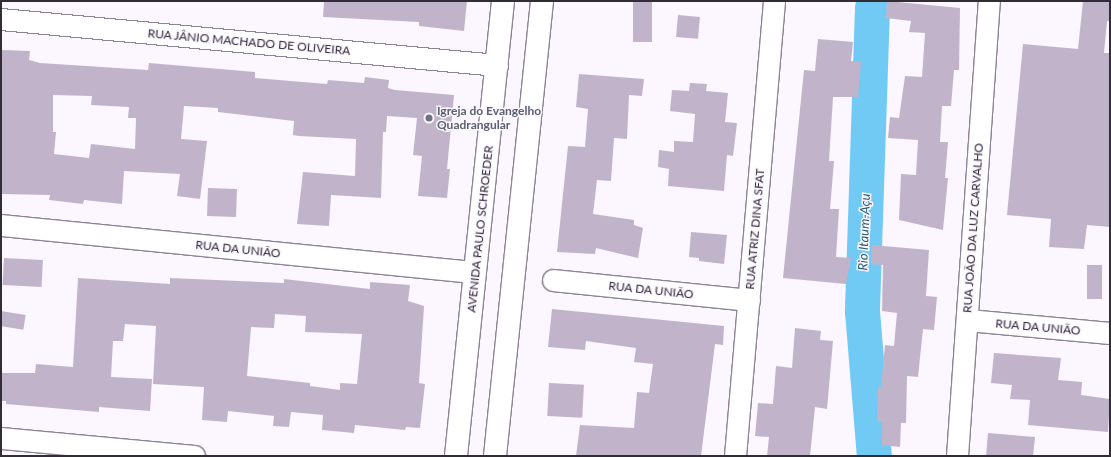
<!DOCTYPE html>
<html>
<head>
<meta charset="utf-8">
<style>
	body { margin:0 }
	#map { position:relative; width:1111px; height:457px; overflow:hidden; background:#fbf6ff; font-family:Lato,sans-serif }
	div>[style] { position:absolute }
	.river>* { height:35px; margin:-17.5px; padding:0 17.5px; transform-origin:17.5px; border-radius:17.5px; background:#71caf4 }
	.building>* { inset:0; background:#c1b4ca; transform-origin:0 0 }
	.roads { filter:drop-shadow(1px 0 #8e8296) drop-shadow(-1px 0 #8e8296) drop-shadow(0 1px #8e8296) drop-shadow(0 -1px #8e8296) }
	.minor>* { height:21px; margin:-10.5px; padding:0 10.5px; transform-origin:10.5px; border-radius:10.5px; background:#fff }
	.major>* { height:22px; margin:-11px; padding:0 11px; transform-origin:11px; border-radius:11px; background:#fff }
	.dots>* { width:11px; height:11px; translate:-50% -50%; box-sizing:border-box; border:2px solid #fbf6ff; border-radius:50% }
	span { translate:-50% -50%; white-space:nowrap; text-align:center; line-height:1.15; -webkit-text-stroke:3px #fbf6ff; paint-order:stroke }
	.street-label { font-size:12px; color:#322d35 }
	.worship-label { font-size:12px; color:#5b616d; font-weight:700 }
	.left { translate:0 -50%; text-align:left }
	.water-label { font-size:13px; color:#295a70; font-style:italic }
	.frame { position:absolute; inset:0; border:2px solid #322d35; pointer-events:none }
</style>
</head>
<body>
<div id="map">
	<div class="river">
		<i style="left:872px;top:7px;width:304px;rotate:91.9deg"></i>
		<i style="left:862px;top:311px;width:145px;rotate:85.3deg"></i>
	</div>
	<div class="building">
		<i style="clip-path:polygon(324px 1px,467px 1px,464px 31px,419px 26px,419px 22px,323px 17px)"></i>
		<i style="left:633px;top:1px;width:19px;height:41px"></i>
		<i style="clip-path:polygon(887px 1px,960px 8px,959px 70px,954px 70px,951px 106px,942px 106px,940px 142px,948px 142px,945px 178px,948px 178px,943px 230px,899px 220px,901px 174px,916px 175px,918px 140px,888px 138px,890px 117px,899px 118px,905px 76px,922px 77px,925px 33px,909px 32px,911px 21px,886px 18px)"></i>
		<i style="clip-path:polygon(1083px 1px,1110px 1px,1110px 21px,1107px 21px,1104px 53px,1110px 53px,1110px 227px,1087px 225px,1084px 249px,1049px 247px,1051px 219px,1007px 215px,1023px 44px,1078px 49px)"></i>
		<i style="left:678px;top:15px;width:22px;height:22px;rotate:5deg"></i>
		<i style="clip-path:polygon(818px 39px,853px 42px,851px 61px,861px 62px,858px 97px,833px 97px,829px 161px,834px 161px,830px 209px,839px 209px,836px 257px,851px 258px,846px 284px,783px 278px,804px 70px,815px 71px)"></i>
		<i style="clip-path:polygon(evenodd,1px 50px,30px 51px,29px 60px,40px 63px,148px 70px,149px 63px,255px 72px,255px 78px,327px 84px,328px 80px,364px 83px,365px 77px,389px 80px,388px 88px,395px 90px,454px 95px,447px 169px,450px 169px,447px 198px,418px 196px,422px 156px,413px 155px,417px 118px,387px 116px,386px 132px,383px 132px,381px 198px,331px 195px,329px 226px,297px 224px,303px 172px,355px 176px,356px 139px,299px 136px,293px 135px,294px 121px,218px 112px,218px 108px,184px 106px,181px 139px,207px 141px,200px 199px,177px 196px,180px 174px,124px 171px,122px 204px,84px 200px,83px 204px,49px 200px,50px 195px,1px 194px,1px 50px,53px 95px,92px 96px,91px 105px,129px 107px,128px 118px,136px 118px,135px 149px,91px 144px,89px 158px,54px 154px,56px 132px,53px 132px,53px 95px)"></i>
		<i style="clip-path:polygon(579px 74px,644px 79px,642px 96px,629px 95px,627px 139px,614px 138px,611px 181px,597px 180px,593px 214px,634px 220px,634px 225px,643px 228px,638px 258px,596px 248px,595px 254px,557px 252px,568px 146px,585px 147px,588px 109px,576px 107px)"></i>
		<i style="clip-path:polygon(690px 83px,707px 84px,706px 91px,728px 93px,725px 122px,737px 123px,733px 156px,727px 155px,724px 191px,668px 186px,669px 169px,658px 167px,659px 150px,674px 152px,674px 141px,693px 142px,695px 114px,670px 111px,672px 90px,689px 91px)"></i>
		<i style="left:208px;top:188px;width:29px;height:28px;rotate:2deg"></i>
		<i style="clip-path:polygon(691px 232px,727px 235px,724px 264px,699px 261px,699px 258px,689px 257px)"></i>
		<i style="clip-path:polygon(872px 245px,929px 250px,926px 296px,937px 297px,934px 330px,923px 329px,918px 377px,907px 376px,906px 423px,901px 423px,900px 447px,882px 445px,882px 422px,877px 422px,878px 387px,881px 387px,885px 345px,894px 346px,897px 313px,882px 311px,883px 265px,871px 264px)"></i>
		<i style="left:4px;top:258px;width:39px;height:27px;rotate:3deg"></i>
		<i style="left:1087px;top:265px;width:15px;height:34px"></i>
		<i style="clip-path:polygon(evenodd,78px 278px,170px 284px,170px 278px,284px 283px,284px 279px,370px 289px,370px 282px,410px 285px,408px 301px,424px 306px,419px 383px,425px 384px,420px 428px,406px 427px,405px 430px,355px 425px,354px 433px,322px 430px,323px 415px,291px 412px,289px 427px,273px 426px,274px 416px,228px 411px,227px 422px,202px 420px,204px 387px,153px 384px,156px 326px,125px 324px,123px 341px,113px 341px,111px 377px,152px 379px,150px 411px,99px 407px,99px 412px,6px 404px,6px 401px,1px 401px,1px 373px,35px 373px,36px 364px,73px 367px,78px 278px,275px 314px,306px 316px,305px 332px,362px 334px,357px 384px,340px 383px,340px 390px,310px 386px,310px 383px,247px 376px,251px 327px,274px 328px,275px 314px)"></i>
		<i style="clip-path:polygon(552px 309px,724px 326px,723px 345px,715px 344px,701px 456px,576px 456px,580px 425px,634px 428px,637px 392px,649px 393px,653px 364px,634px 362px,636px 348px,586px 341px,585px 350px,548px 347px)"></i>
		<i style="left:1px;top:311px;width:25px;height:15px;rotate:9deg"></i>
		<i style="clip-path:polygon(795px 328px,821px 331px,820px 340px,833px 341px,827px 409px,815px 407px,810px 456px,767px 456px,769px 437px,755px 436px,758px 403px,773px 404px,776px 366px,792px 368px)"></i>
		<i style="clip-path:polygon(994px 353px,1061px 358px,1058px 380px,1082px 382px,1081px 395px,1110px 399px,1108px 432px,1028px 425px,1030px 400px,1010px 399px,1012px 385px,991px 383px)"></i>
		<i style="left:549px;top:383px;width:35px;height:33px;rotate:3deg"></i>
		<i style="clip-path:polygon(988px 433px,1035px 437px,1033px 456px,986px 456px)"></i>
	</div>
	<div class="roads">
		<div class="minor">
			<i style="left:1px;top:19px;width:498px;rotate:5.3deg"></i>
			<i style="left:1px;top:225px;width:476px;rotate:5.7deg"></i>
			<i style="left:553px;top:280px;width:197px;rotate:5.8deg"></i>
			<i style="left:967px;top:320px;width:144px;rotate:5.2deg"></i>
			<i style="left:1px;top:438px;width:194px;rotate:5.3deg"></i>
			<i style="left:735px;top:456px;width:457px;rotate:-85.1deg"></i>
			<i style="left:957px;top:456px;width:456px;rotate:-86deg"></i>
		</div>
		<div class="major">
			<i style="left:456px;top:456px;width:457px;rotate:-84.1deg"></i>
			<i style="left:495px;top:456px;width:457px;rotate:-84.1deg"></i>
		</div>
	</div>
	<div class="dots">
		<i style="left:429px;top:118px;background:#6b7280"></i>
	</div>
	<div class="street-label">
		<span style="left:249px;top:42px;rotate:5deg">RUA JÂNIO MACHADO DE OLIVEIRA</span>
		<span style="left:973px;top:228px;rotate:-86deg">RUA JOÃO DA LUZ CARVALHO</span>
		<span style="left:480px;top:229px;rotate:-84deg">AVENIDA PAULO SCHROEDER</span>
		<span style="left:755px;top:229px;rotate:-85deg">RUA ATRIZ DINA SFAT</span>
		<span style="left:238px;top:249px;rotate:6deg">RUA DA UNIÃO</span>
		<span style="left:651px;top:290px;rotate:6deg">RUA DA UNIÃO</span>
		<span style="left:1038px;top:327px;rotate:5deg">RUA DA UNIÃO</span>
	</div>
	<div class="worship-label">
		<span class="left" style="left:437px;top:118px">Igreja do Evangelho<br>Quadrangular</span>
	</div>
	<div class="water-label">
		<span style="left:864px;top:232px;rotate:-88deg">Rio Itaum-Açu</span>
	</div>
	<div class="frame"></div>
</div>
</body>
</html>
